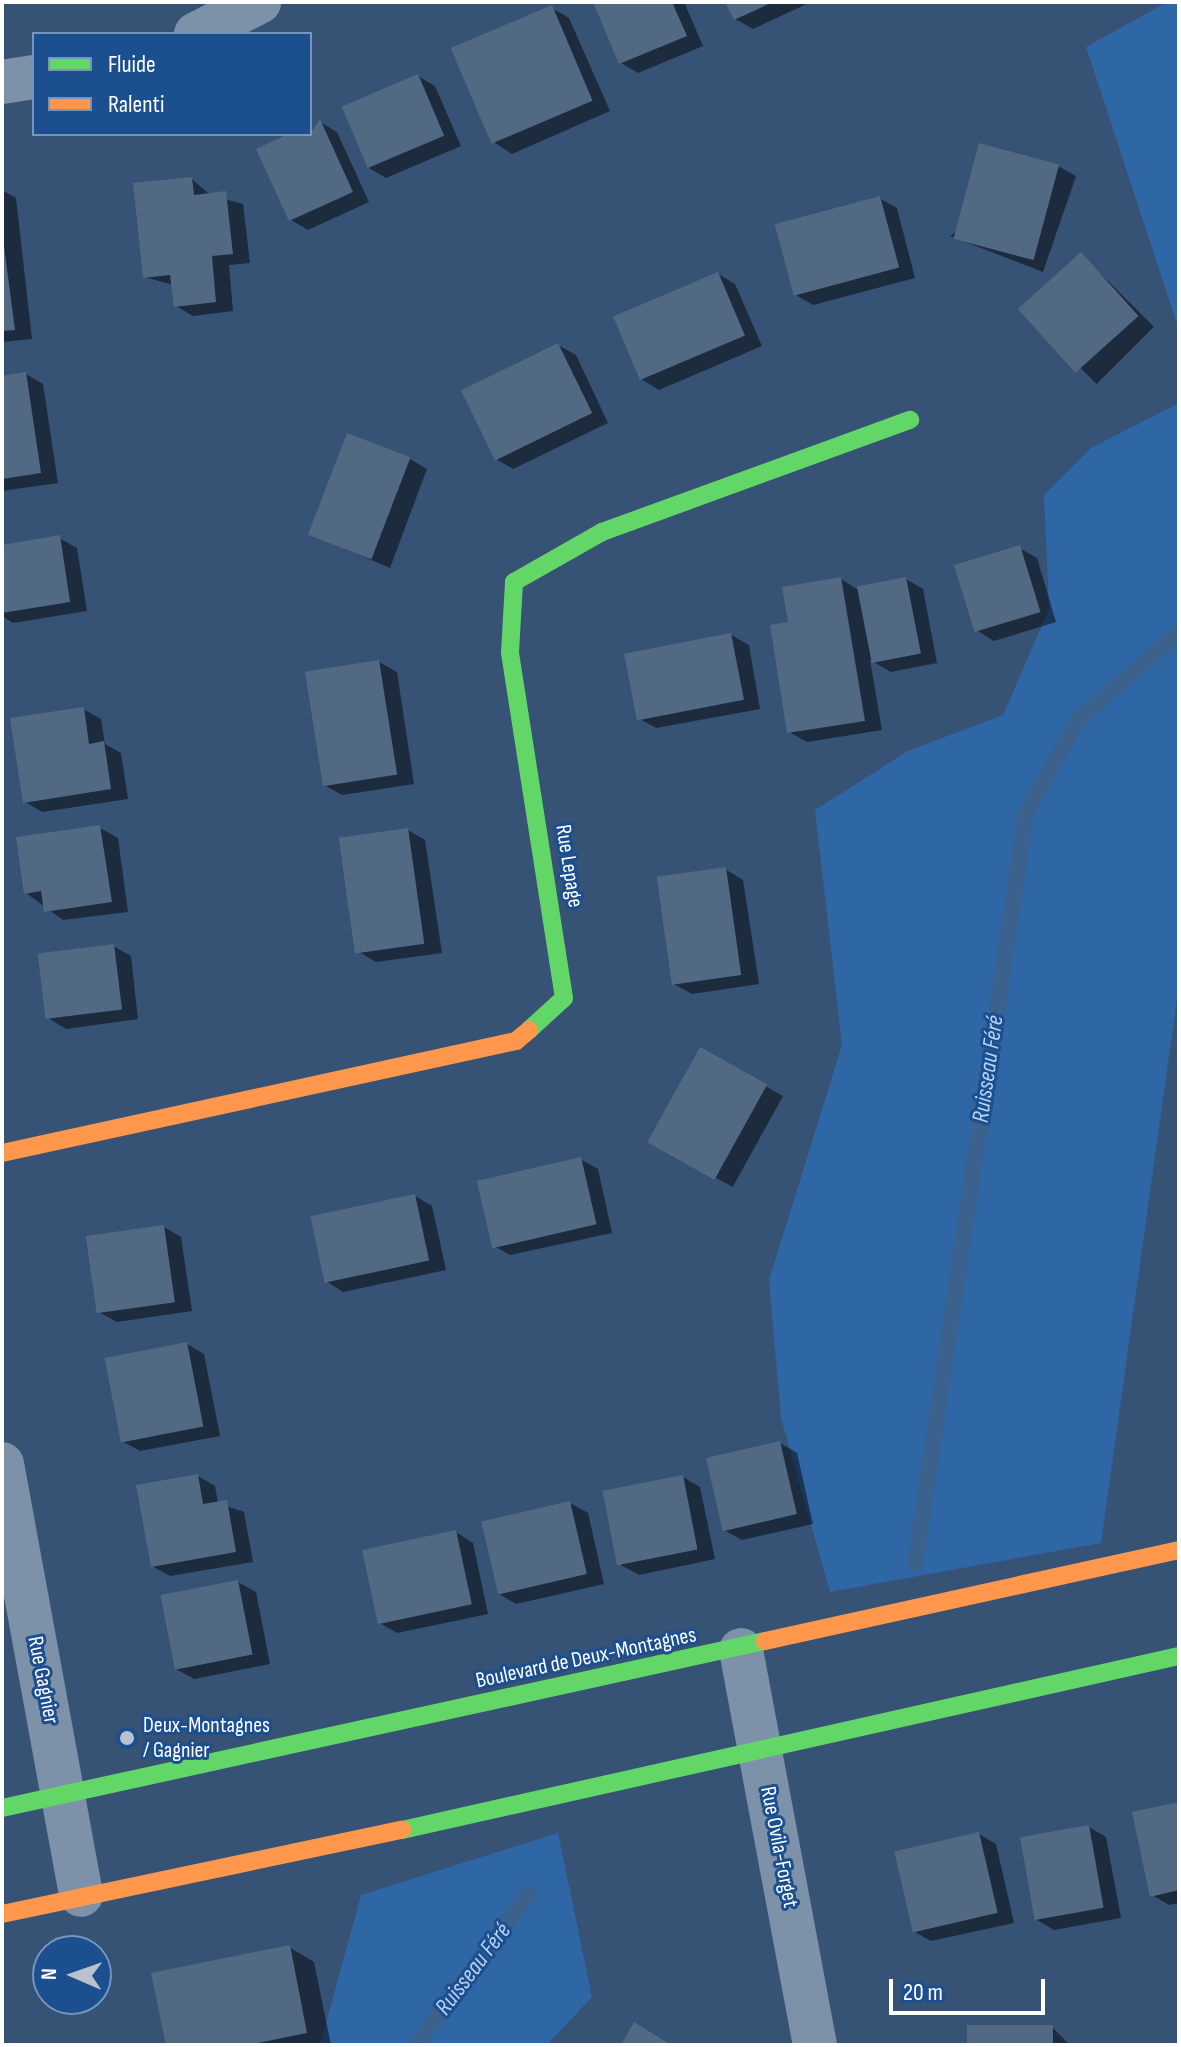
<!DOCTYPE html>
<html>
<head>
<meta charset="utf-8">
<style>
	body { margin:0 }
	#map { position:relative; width:1181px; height:2047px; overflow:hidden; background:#365274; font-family:"Sofia Sans Condensed",sans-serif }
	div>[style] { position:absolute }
	.green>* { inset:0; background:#2f66a5 }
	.shadow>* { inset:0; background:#0007; transform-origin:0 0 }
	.stream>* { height:16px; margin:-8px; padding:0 8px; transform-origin:8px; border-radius:8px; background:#3b618d }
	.building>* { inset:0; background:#526984; transform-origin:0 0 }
	.street>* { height:44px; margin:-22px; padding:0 22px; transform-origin:22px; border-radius:22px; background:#7d92a8 }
	.fast>* { height:18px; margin:-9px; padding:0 9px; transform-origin:9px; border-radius:9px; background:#63d668 }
	.slow>* { height:18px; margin:-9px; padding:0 9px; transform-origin:9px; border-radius:9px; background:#ff974d }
	.dots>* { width:22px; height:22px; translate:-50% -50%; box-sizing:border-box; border:4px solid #1b4f8f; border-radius:50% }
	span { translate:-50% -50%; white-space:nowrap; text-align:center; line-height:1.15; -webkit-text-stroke:6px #1b4f8f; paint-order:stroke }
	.street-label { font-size:22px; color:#fff }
	.poi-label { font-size:22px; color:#fff }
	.left { translate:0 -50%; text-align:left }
	.water-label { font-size:24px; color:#b5d3f5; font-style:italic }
	.frame { position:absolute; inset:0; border:4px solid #fff; pointer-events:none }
	.legend { position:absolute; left:32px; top:32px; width:280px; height:104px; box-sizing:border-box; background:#1b4f8f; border:2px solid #7695bc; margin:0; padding:10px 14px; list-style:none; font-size:24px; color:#fff }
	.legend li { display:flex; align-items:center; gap:16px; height:40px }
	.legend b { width:40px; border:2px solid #7695bc }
	.north { position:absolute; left:32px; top:1935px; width:80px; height:80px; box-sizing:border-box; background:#1b4f8f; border:2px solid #7695bc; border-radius:50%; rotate:272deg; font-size:22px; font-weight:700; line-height:32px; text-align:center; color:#fff }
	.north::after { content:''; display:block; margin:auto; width:28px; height:36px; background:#b9c2ce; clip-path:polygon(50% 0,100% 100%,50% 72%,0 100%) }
	.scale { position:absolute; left:889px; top:1979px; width:156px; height:36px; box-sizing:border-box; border:4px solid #fff; border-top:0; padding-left:10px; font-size:24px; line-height:28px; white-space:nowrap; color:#fff; -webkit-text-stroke:6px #1b4f8f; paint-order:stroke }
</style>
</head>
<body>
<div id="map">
	<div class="green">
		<i style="clip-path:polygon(1167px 2px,1179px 2px,1179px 330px,1086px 47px)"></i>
		<i style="clip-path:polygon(1179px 403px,1179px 985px,1101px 1543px,830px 1592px,781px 1418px,769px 1280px,842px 1045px,815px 810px,908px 751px,1003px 715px,1049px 609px,1044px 495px,1091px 448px)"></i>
		<i style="clip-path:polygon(558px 1833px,592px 1997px,547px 2045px,320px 2045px,361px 1895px)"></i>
	</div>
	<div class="shadow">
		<i style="clip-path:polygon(595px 2px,684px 2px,703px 46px,638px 73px,621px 63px)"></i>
		<i style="clip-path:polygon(728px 2px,811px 2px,753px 29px,735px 19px)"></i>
		<i style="clip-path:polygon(552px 8px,569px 18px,610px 111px,512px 154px,495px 143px)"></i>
		<i style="clip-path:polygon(418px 76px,435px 86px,461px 146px,386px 178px,369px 168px)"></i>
		<i style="clip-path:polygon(320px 122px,337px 132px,369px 202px,308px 230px,291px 220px,293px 134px,310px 134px)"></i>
		<i style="clip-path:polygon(1058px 166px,1076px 176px,1043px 272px,950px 236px)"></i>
		<i style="clip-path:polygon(192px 179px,210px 195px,243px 204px,250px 263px,229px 265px,233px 311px,193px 316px,176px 306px,173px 285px,145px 277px)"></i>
		<i style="clip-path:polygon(2px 190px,16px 198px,32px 339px,2px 342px)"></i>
		<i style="clip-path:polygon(879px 198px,897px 208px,915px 278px,813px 305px,796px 295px)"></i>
		<i style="left:1081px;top:254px;width:103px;height:81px;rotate:45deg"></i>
		<i style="clip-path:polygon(718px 274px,735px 284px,762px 346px,659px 390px,641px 379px)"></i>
		<i style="clip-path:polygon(558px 345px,576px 355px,608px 423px,513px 469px,496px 459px)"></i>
		<i style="clip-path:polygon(26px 374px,43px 384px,58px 483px,2px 491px,2px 378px)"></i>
		<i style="clip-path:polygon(410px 459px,427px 469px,390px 568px,311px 534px)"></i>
		<i style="clip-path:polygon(59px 538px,77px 548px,87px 611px,13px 623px,2px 616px,2px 547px)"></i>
		<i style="clip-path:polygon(1019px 548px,1037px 558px,1056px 622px,994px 641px,976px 630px)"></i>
		<i style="clip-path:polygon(841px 579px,860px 591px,906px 579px,923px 589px,937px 663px,891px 672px,870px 660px,882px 730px,807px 742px,789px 732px,790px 623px)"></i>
		<i style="clip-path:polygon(731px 635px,749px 645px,760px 709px,656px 728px,638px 718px)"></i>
		<i style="clip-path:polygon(379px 662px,397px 672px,414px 784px,342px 795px,324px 785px)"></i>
		<i style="clip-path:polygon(83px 709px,101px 719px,105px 744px,121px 753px,128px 799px,42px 812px,24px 801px)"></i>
		<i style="clip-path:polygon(100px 828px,118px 838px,128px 912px,63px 920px,26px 893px)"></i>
		<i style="clip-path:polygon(408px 830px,425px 840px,442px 953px,376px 962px,359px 952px)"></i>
		<i style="clip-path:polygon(725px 869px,743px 880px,759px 984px,692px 994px,674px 984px)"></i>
		<i style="clip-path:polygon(113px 946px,131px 956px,138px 1019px,66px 1029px,48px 1018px)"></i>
		<i style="left:700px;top:1050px;width:95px;height:104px;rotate:29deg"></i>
		<i style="clip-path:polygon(580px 1159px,598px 1169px,612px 1233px,510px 1255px,492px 1245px)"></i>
		<i style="clip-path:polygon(415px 1196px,432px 1206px,446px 1270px,343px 1292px,326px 1281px)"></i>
		<i style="clip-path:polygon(164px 1227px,181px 1237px,192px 1311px,117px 1322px,99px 1312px)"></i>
		<i style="clip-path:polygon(187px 1344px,204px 1354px,220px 1436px,140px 1451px,122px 1441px)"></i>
		<i style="clip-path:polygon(780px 1443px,797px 1453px,813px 1524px,742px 1540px,724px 1530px)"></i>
		<i style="clip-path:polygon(198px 1476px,215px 1486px,218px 1503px,244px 1512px,253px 1562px,170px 1576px,152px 1566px)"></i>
		<i style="clip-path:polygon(683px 1477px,700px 1487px,715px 1559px,639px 1575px,621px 1565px)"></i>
		<i style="clip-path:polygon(570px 1503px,588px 1513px,604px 1584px,516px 1604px,499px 1594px)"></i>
		<i style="clip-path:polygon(456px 1532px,473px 1543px,488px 1614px,397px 1633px,380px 1623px)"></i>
		<i style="clip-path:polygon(238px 1582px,256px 1592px,270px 1664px,194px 1679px,176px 1669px)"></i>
		<i style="clip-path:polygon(1179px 1804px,1179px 1903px,1169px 1905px,1152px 1895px)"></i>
		<i style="clip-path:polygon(1089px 1827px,1106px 1837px,1121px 1918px,1054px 1930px,1037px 1920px)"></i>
		<i style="clip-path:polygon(979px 1834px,996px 1844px,1014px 1923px,931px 1941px,913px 1931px)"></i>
		<i style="clip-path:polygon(289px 1947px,314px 1962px,331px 2045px,168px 2045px)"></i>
		<i style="clip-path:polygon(1052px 2027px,1070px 2045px,969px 2045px)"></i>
	</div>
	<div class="stream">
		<i style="left:915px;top:1564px;width:759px;rotate:-81.59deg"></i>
		<i style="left:1026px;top:813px;width:108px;rotate:-60.6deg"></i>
		<i style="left:1079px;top:719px;width:133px;rotate:-41deg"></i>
		<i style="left:416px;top:2045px;width:189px;rotate:-53.4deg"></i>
	</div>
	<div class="building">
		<i style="clip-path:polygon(593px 2px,672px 2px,687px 36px,619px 64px)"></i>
		<i style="clip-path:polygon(725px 2px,773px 2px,734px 20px)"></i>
		<i style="left:552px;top:5px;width:104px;height:110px;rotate:67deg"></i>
		<i style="left:418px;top:74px;width:67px;height:83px;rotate:67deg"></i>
		<i style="clip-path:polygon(320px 119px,353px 192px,289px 221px,256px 149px,288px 134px,310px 134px)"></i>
		<i style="left:979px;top:143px;width:83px;height:99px;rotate:15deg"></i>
		<i style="clip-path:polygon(192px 177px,194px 195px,226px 191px,233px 254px,212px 256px,216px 302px,174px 307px,170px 275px,143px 278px,133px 183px)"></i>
		<i style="left:880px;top:196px;width:74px;height:109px;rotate:75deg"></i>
		<i style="clip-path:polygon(2px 231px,15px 330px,2px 331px)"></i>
		<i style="left:1081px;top:252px;width:86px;height:85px;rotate:48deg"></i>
		<i style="left:718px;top:272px;width:69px;height:114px;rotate:67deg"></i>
		<i style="left:558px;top:343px;width:78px;height:108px;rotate:64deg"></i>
		<i style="clip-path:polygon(26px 372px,41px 473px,2px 479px,2px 376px)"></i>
		<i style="left:347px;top:433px;width:68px;height:109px;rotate:21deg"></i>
		<i style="clip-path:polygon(60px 535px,70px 602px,2px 613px,2px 545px)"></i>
		<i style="left:1020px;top:545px;width:70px;height:69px;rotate:73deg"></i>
		<i style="clip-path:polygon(841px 577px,865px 721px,787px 733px,770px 625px,788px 622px,782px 587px)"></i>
		<i style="left:906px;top:577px;width:78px;height:50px;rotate:79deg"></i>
		<i style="left:731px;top:633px;width:68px;height:109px;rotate:79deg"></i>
		<i style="left:379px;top:660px;width:116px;height:75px;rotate:81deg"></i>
		<i style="clip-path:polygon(84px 707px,89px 744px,104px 741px,111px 789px,23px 803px,10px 718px)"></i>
		<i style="clip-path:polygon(100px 825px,112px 902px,44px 912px,41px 891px,24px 894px,16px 837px)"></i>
		<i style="left:408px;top:828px;width:117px;height:70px;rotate:82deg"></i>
		<i style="left:726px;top:867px;width:109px;height:70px;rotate:82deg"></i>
		<i style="left:114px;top:944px;width:66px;height:77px;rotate:83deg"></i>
		<i style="left:700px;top:1047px;width:77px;height:109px;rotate:29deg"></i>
		<i style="left:581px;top:1157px;width:69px;height:107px;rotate:77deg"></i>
		<i style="left:415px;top:1194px;width:68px;height:107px;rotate:78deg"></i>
		<i style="left:164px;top:1225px;width:78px;height:79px;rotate:82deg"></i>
		<i style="left:187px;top:1342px;width:86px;height:84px;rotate:79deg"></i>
		<i style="left:780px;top:1441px;width:75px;height:76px;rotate:77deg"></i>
		<i style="clip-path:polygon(198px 1474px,203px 1504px,227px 1500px,236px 1552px,151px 1567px,136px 1485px)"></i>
		<i style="left:683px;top:1475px;width:76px;height:82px;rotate:79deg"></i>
		<i style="left:570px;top:1501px;width:75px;height:91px;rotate:77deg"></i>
		<i style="left:456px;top:1530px;width:76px;height:96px;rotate:78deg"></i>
		<i style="left:238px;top:1580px;width:76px;height:79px;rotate:79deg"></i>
		<i style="clip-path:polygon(1179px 1802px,1179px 1890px,1150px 1897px,1132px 1812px)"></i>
		<i style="left:1089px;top:1825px;width:84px;height:70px;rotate:80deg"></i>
		<i style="left:979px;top:1832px;width:83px;height:87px;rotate:77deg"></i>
		<i style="clip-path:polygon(290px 1945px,307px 2033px,248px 2045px,166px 2045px,151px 1973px)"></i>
		<i style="clip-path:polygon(634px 2022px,671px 2045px,621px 2045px)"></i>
		<i style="left:967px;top:2025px;width:86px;height:20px"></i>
	</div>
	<div class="street">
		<i style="left:196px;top:34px;width:71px;rotate:-26.9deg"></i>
		<i style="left:2px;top:82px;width:32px;rotate:-9deg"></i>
		<i style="left:2px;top:1464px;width:438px;rotate:79.6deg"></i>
		<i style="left:741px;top:1650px;width:402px;rotate:79.4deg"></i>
	</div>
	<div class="fast">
		<i style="left:529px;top:1030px;width:47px;rotate:-42.4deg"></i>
		<i style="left:564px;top:998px;width:350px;rotate:-98.9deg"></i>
		<i style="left:510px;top:652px;width:70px;rotate:-86.7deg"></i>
		<i style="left:514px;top:582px;width:101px;rotate:-29.6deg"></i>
		<i style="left:602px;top:532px;width:328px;rotate:-20deg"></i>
		<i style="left:2px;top:1808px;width:781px;rotate:-12.35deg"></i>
		<i style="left:402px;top:1830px;width:796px;rotate:-12.62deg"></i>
	</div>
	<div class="slow">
		<i style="left:2px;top:1153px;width:526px;rotate:-12.29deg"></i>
		<i style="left:516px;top:1041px;width:17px;rotate:-40deg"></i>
		<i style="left:765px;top:1641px;width:424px;rotate:-12.4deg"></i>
		<i style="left:2px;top:1914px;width:409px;rotate:-11.9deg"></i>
	</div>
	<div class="dots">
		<i style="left:127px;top:1738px;background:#b9c2ce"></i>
	</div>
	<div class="street-label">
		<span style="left:569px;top:866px;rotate:81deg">Rue Lepage</span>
		<span style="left:586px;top:1658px;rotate:-12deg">Boulevard de Deux-Montagnes</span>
		<span style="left:43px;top:1680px;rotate:79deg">Rue Gagnier</span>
		<span style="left:779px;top:1847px;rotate:79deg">Rue Ovila-Forget</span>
	</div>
	<div class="poi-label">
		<span class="left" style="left:143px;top:1738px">Deux-Montagnes<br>/ Gagnier</span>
	</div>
	<div class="water-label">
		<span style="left:988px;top:1069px;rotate:-82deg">Ruisseau Féré</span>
		<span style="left:473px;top:1969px;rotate:-53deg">Ruisseau Féré</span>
	</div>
	<div class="frame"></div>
	<ul class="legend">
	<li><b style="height:10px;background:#63d668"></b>Fluide</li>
	<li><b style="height:10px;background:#ff974d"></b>Ralenti</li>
	</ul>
	<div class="north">N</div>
	<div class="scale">20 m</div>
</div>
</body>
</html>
